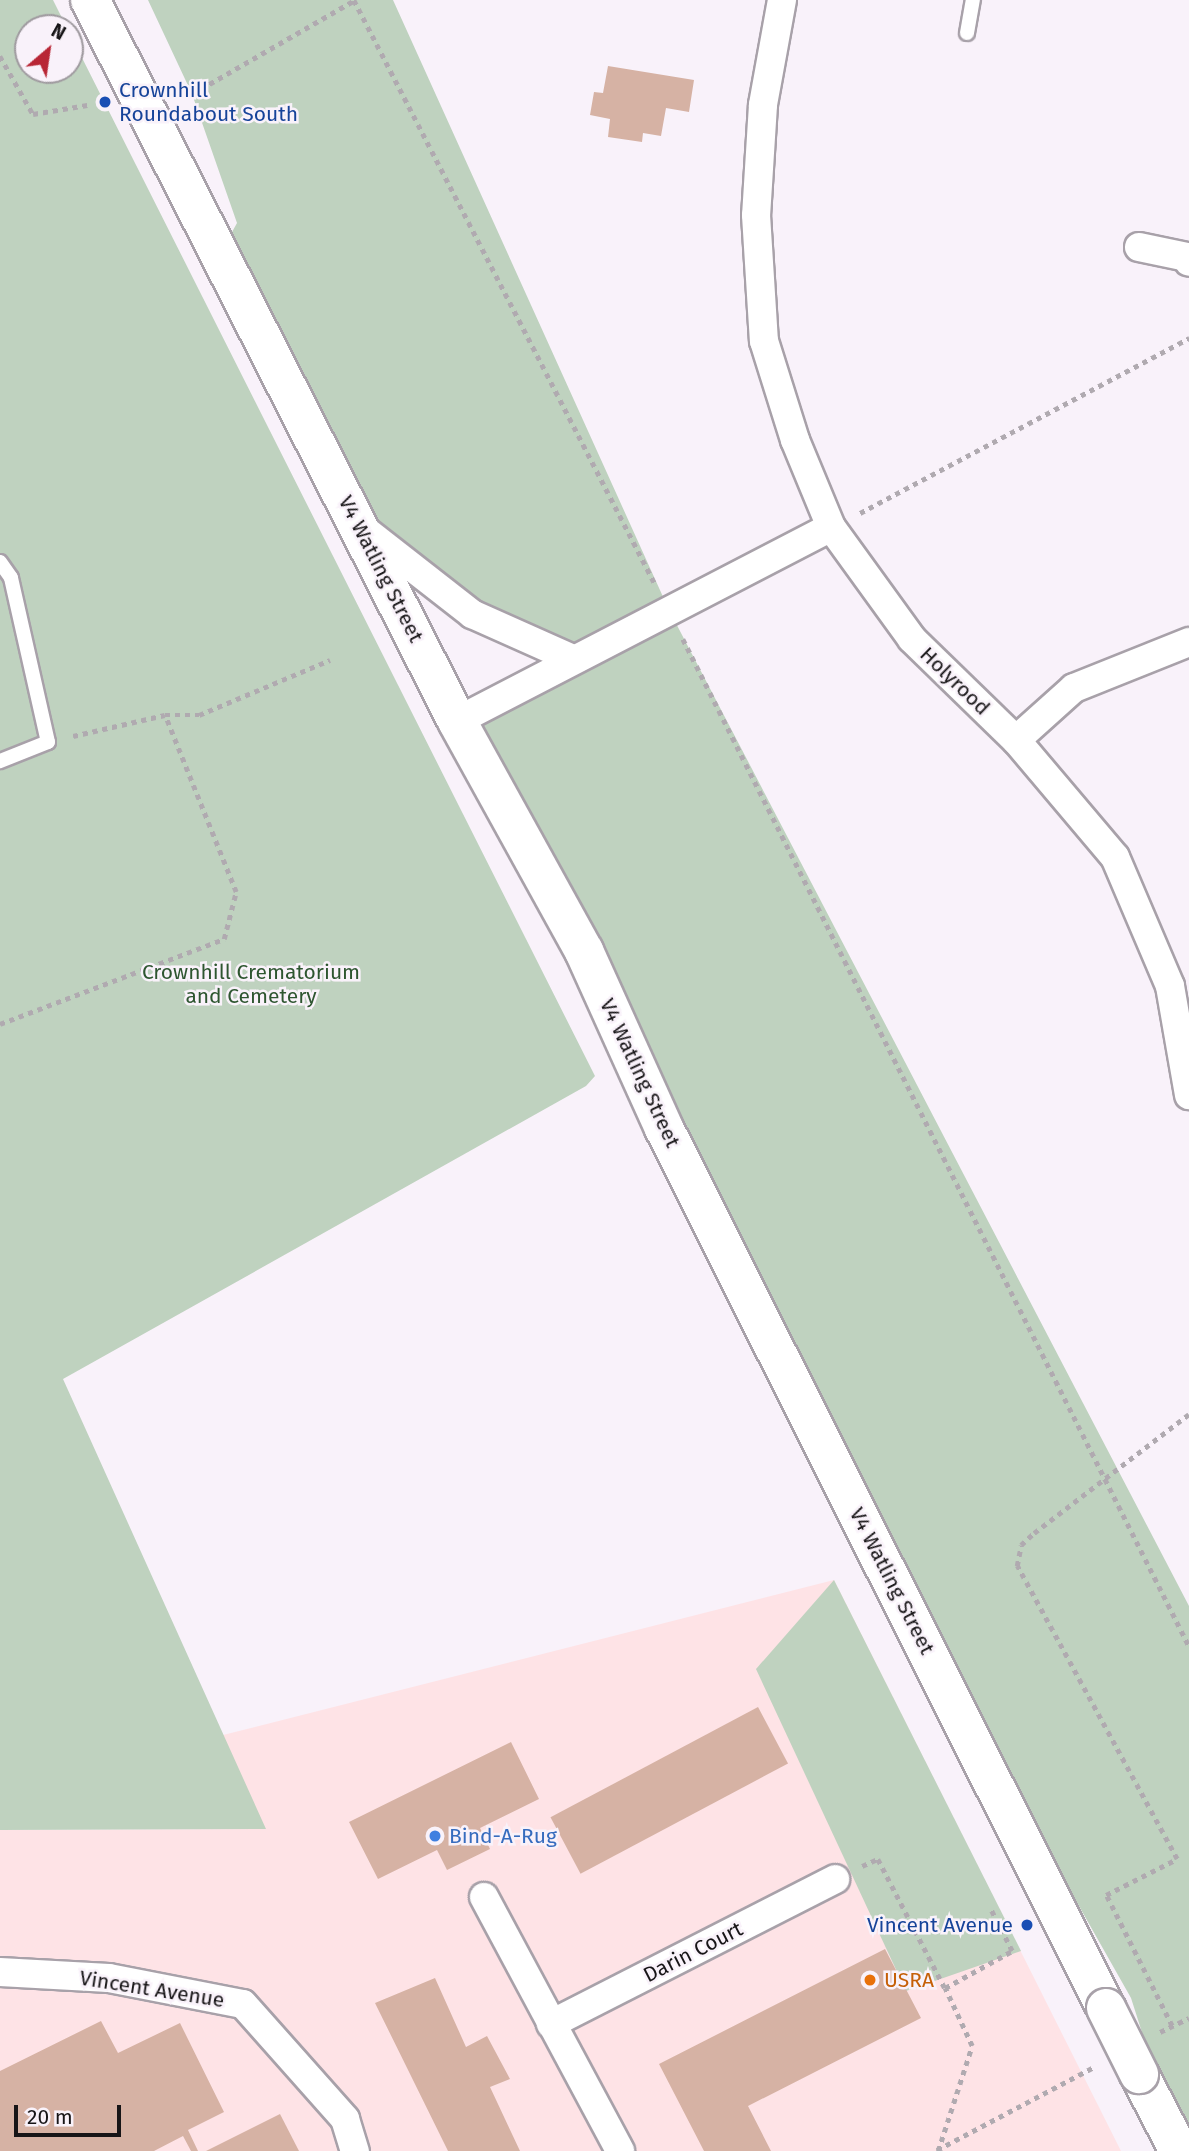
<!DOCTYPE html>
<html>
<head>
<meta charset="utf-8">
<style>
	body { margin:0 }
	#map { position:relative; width:1189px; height:2151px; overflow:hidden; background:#f9f2fa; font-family:"Fira Sans",sans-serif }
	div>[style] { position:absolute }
	.industrial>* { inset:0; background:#fee3e6 }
	.green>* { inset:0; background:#bfd2bf }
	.building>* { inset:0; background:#d6b2a4; transform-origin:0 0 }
	.path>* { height:4.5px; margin-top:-2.25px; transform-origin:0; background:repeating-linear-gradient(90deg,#b0aab0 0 5px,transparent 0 10px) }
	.roads { filter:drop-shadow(2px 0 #a8a1a9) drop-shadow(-2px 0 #a8a1a9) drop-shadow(0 2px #a8a1a9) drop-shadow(0 -2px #a8a1a9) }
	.lane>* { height:14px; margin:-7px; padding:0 7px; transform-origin:7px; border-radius:7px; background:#fff }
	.street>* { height:28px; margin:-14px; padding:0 14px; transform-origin:14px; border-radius:14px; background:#fff }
	.secondary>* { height:38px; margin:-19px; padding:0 19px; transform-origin:19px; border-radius:19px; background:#fff }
	.bridges { filter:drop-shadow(2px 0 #a8a1a9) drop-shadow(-2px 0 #a8a1a9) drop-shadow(0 2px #a8a1a9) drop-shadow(0 -2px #a8a1a9) }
	.secondary-bridge>* { height:38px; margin:-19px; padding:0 19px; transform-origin:19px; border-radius:19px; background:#fff }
	.dots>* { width:19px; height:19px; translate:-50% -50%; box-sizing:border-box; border:4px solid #f9f2fa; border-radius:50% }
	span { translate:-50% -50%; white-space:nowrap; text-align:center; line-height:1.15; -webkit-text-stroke:5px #f9f2fa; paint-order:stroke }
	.transit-label { font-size:21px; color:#164399 }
	.left { translate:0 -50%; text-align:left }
	.right { translate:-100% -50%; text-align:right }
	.street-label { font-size:21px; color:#171517 }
	.park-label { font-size:21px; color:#2e5630 }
	.shop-label { font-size:21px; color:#366cbe }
	.food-label { font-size:21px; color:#c56008 }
	.north { position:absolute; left:14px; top:14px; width:70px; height:70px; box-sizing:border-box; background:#f9f2fa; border:2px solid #9f9a9f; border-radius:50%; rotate:29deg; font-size:19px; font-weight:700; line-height:28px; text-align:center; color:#171517 }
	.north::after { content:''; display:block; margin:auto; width:24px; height:32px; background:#b82635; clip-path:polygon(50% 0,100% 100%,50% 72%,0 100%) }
	.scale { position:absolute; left:14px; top:2105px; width:107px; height:32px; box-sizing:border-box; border:4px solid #171517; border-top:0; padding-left:9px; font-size:21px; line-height:24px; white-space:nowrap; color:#171517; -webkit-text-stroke:5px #f9f2fa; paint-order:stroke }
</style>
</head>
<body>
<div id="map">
	<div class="industrial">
		<i style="clip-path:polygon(834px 1580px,1121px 2151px,0 2151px,0 1830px,265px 1829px,223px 1735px)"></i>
	</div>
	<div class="green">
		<i style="clip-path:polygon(0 0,53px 0,67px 28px,28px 28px,28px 70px,70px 70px,70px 34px,595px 1076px,586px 1086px,63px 1379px,266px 1829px,0 1830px)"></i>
		<i style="clip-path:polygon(148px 0,393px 0,669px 610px,1189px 1606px,1189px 2151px,1180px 2151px,1131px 1998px,868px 1533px,457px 721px,570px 659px,472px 614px,360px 526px,221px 252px,237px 223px,192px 94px)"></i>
		<i style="clip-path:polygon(834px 1580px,1021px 1951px,906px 1991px,756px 1669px)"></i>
	</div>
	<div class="building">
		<i style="clip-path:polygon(608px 66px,694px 80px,689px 112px,666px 108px,661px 136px,643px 133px,642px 142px,608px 137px,610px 119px,590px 115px,594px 92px,603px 93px)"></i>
		<i style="left:758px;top:1707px;width:64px;height:235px;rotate:62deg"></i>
		<i style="clip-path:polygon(511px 1742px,539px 1799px,480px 1828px,490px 1849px,447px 1870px,437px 1850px,378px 1879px,349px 1822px)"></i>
		<i style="clip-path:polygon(885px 1949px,921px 2018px,748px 2106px,771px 2151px,704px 2151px,659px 2064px)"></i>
		<i style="clip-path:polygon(435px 1978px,466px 2047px,487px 2036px,510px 2079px,490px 2087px,520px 2151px,448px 2151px,375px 2003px)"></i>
		<i style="clip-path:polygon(101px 2021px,118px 2053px,180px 2023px,224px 2112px,188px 2130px,198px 2151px,191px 2151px,183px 2136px,154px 2151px,0 2151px,0 2071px)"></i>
		<i style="clip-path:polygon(280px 2114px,299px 2151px,206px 2151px)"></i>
	</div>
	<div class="path">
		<i style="left:354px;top:0;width:657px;rotate:62.73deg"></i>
		<i style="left:0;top:56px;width:67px;rotate:60.4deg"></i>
		<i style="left:33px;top:114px;width:55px;rotate:-9.5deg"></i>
		<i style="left:192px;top:94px;width:188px;rotate:-30deg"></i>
		<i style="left:860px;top:513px;width:373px;rotate:-28deg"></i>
		<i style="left:683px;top:639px;width:1127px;rotate:63.32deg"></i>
		<i style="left:73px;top:736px;width:94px;rotate:-12.9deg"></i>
		<i style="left:165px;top:715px;width:34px"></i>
		<i style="left:199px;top:715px;width:142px;rotate:-22.8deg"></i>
		<i style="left:0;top:1024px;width:240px;rotate:-20.8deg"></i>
		<i style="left:224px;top:939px;width:49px;rotate:-75.7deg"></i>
		<i style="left:236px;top:892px;width:191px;rotate:-111.9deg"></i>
		<i style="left:862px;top:1866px;width:17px;rotate:-24deg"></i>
		<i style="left:878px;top:1859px;width:145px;rotate:62.6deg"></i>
		<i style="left:1172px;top:2026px;width:147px;rotate:-116.7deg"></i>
		<i style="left:1106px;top:1895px;width:80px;rotate:-26.9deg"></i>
		<i style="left:1177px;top:1859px;width:334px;rotate:-118.6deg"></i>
		<i style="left:1017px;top:1566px;width:21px;rotate:-79deg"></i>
		<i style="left:1021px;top:1545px;width:18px;rotate:-43deg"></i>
		<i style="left:1034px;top:1533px;width:195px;rotate:-37.5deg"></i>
		<i style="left:1160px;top:2032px;width:32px;rotate:-26deg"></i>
		<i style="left:937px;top:2150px;width:178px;rotate:-27.9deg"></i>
		<i style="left:938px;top:2151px;width:110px;rotate:-72.1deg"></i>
		<i style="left:972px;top:2046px;width:64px;rotate:-115deg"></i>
		<i style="left:945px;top:1988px;width:77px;rotate:-28.9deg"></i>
		<i style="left:1012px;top:1951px;width:48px;rotate:-117.1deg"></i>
	</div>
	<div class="roads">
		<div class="lane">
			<i style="left:967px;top:33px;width:34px;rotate:-80deg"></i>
			<i style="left:0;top:562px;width:19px;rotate:55deg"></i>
			<i style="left:11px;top:578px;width:168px;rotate:77.3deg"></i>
			<i style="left:48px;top:742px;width:52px;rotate:158.4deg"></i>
		</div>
		<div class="street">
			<i style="left:782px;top:0;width:107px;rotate:100.3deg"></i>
			<i style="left:763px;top:105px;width:110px;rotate:93.6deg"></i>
			<i style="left:756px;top:215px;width:126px;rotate:86.4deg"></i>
			<i style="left:764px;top:341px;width:104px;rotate:72.6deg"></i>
			<i style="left:795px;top:440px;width:94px;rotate:67.5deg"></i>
			<i style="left:831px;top:527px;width:138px;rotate:54.1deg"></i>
			<i style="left:912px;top:639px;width:145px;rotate:44.2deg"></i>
			<i style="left:1016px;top:740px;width:153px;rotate:49.8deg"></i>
			<i style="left:1115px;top:857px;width:140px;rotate:66.9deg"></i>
			<i style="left:1170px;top:986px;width:111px;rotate:80.1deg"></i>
			<i style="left:1139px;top:247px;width:49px;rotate:11.8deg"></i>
			<i style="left:1187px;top:257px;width:5px;rotate:68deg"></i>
			<i style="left:362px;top:528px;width:140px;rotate:38deg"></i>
			<i style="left:472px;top:614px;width:108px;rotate:24deg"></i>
			<i style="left:457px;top:721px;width:421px;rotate:-27.4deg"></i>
			<i style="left:1016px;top:740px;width:78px;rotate:-41.9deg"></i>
			<i style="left:1074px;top:688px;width:124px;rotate:-21.8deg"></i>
			<i style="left:484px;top:1897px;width:288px;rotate:61.8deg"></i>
			<i style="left:0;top:1972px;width:109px;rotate:3.2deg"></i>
			<i style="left:109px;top:1978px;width:136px;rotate:11deg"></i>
			<i style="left:243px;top:2004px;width:154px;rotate:48.4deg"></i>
			<i style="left:345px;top:2119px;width:34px;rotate:73deg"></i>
			<i style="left:551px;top:2024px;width:319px;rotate:-27deg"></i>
		</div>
		<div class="secondary">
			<i style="left:90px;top:0;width:809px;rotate:63.02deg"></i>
			<i style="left:457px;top:721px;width:263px;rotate:61.1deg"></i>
			<i style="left:584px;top:951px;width:194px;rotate:65.7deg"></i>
			<i style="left:664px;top:1128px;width:985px;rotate:63.33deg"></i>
			<i style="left:1139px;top:2074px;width:87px;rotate:62.5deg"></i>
		</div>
	</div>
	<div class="bridges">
		<div class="secondary-bridge">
			<i style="left:1106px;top:2008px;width:74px;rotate:63.4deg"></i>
		</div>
	</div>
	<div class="dots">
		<i style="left:105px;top:102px;background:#1a4fb4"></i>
		<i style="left:435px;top:1836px;background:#3f7fe0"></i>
		<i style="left:1027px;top:1925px;background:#1a4fb4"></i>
		<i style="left:870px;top:1980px;background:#e8710a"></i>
	</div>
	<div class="transit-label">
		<span class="left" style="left:119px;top:102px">Crownhill<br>Roundabout South</span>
		<span class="right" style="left:1013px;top:1925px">Vincent Avenue</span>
	</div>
	<div class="street-label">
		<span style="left:381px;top:569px;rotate:63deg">V4 Watling Street</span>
		<span style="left:955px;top:681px;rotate:44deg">Holyrood</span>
		<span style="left:640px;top:1073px;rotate:65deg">V4 Watling Street</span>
		<span style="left:892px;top:1581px;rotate:63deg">V4 Watling Street</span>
		<span style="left:693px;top:1952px;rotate:-27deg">Darin Court</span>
		<span style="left:152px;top:1989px;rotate:9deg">Vincent Avenue</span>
	</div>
	<div class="park-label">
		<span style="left:251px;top:984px">Crownhill Crematorium<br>and Cemetery</span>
	</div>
	<div class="shop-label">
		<span class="left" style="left:449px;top:1836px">Bind-A-Rug</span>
	</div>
	<div class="food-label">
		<span class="left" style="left:884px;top:1980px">USRA</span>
	</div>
	<div class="north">N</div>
	<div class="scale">20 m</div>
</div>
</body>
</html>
